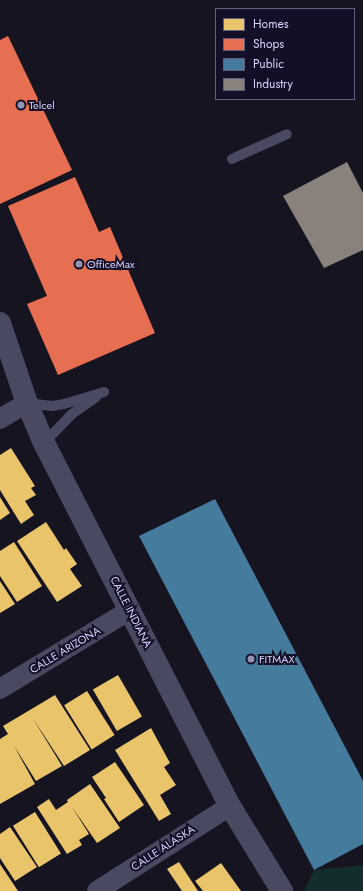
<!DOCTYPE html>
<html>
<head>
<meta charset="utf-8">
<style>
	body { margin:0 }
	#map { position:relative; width:363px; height:891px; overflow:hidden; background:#161421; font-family:Jost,sans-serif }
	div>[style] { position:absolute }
	.green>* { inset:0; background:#132c2d }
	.homes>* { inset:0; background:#e9c46a; transform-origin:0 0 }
	.shops>* { inset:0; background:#e76f51 }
	.public>* { inset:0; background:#457b9d }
	.industry>* { inset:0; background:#8a817c }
	.service>* { height:10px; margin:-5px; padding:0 5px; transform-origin:5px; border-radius:5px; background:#4a4962 }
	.minor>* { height:20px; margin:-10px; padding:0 10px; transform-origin:10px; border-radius:10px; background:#4a4962 }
	.tertiary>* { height:22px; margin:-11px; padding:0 11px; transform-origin:11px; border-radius:11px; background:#4a4962 }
	.dots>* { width:11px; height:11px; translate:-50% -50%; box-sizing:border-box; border:2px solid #130f26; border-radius:50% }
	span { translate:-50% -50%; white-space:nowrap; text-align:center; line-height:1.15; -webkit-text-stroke:4px #130f26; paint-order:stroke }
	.poi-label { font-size:11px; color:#d9d4ff }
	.left { translate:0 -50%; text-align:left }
	.street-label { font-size:11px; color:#d9d4ff }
	.legend { position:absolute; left:215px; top:8px; width:140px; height:92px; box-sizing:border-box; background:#130f26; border:1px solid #625e7d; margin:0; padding:5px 7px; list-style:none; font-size:12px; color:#d9d4ff }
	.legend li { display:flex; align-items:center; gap:8px; height:20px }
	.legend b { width:20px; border:1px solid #625e7d }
</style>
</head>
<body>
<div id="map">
	<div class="green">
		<i style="clip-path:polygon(363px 865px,363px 891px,304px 891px,314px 870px)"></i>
	</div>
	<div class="homes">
		<i style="clip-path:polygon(11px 448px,35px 486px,31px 488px,36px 495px,25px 501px,34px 515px,21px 524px,0 490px,0 455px)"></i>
		<i style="clip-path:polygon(0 497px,10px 513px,0 520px)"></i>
		<i style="clip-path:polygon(46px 522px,64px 550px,66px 548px,77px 564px,70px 569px,82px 586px,57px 602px,17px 541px)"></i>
		<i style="clip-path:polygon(14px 542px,42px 586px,17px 602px,0 576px,0 551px)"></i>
		<i style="clip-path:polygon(0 581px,15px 604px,0 613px)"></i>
		<i style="left:118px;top:675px;width:48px;height:29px;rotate:60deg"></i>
		<i style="left:87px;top:691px;width:52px;height:27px;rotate:58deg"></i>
		<i style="clip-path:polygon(55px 695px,90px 750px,64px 766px,32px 717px,62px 766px,36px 781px,14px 746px,35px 784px,0 804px,0 739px,8px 734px,3px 726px)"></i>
		<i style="clip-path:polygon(151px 728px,170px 763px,164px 767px,176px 785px,160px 795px,171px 814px,159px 821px,115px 750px)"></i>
		<i style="clip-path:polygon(115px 762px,144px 805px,119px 822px,104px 799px,106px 798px,92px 777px)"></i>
		<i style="clip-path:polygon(90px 784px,120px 828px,97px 843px,72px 807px,89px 834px,79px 840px,82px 845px,67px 854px,37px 807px,49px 799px,56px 810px,68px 802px,67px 800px)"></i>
		<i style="left:35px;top:812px;width:49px;height:26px;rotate:58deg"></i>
		<i style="clip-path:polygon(10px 827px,37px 867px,15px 881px,0 858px,0 834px)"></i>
		<i style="clip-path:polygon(179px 862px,198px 891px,182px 891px,167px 869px)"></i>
		<i style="clip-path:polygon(221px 863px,241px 891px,203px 891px,195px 881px)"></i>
		<i style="clip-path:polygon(0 864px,18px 891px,0 891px)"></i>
	</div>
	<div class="shops">
		<i style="clip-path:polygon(8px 36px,72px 170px,0 204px,0 40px)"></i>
		<i style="clip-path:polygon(75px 177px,99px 232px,110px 227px,155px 333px,58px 375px,27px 304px,47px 296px,8px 206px)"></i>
	</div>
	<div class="public">
		<i style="clip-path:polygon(215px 499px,363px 781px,363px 844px,314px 870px,139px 536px)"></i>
	</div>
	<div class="industry">
		<i style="clip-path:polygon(347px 162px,363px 193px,363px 250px,324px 268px,283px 196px)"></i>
	</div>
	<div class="service">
		<i style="left:232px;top:159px;width:60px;rotate:-24.4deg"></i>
		<i style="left:27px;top:403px;width:25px;rotate:7deg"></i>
		<i style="left:52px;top:406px;width:12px;rotate:-9deg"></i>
		<i style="left:64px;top:404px;width:42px;rotate:-16.7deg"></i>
		<i style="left:44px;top:443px;width:40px;rotate:-46deg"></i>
		<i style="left:72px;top:414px;width:29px;rotate:-35deg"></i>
	</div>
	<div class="minor">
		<i style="left:0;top:419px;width:31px;rotate:-31deg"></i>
		<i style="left:0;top:689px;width:152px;rotate:-31.3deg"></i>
		<i style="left:97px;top:891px;width:158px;rotate:-32.6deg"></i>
	</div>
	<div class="tertiary">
		<i style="left:0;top:323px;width:84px;rotate:71.4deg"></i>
		<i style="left:27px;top:403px;width:43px;rotate:67deg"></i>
		<i style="left:44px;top:443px;width:408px;rotate:62.9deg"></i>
		<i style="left:230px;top:806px;width:100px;rotate:58.5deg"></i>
	</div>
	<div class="dots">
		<i style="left:21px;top:105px;background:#9591b1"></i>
		<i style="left:79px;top:264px;background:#9591b1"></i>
		<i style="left:251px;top:659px;background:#9591b1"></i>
	</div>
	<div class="poi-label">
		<span class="left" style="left:29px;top:105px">Telcel</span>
		<span class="left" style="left:87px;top:264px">OfficeMax</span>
		<span class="left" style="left:259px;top:659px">FITMAX</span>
	</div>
	<div class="street-label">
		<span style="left:131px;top:612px;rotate:63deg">CALLE INDIANA</span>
		<span style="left:65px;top:650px;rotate:-31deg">CALLE ARIZONA</span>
		<span style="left:163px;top:848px;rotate:-33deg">CALLE ALASKA</span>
	</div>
	<ul class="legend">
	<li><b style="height:11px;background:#e9c46a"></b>Homes</li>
	<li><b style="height:11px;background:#e76f51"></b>Shops</li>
	<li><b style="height:11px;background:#457b9d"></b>Public</li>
	<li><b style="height:11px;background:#8a817c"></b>Industry</li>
	</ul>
</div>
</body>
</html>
